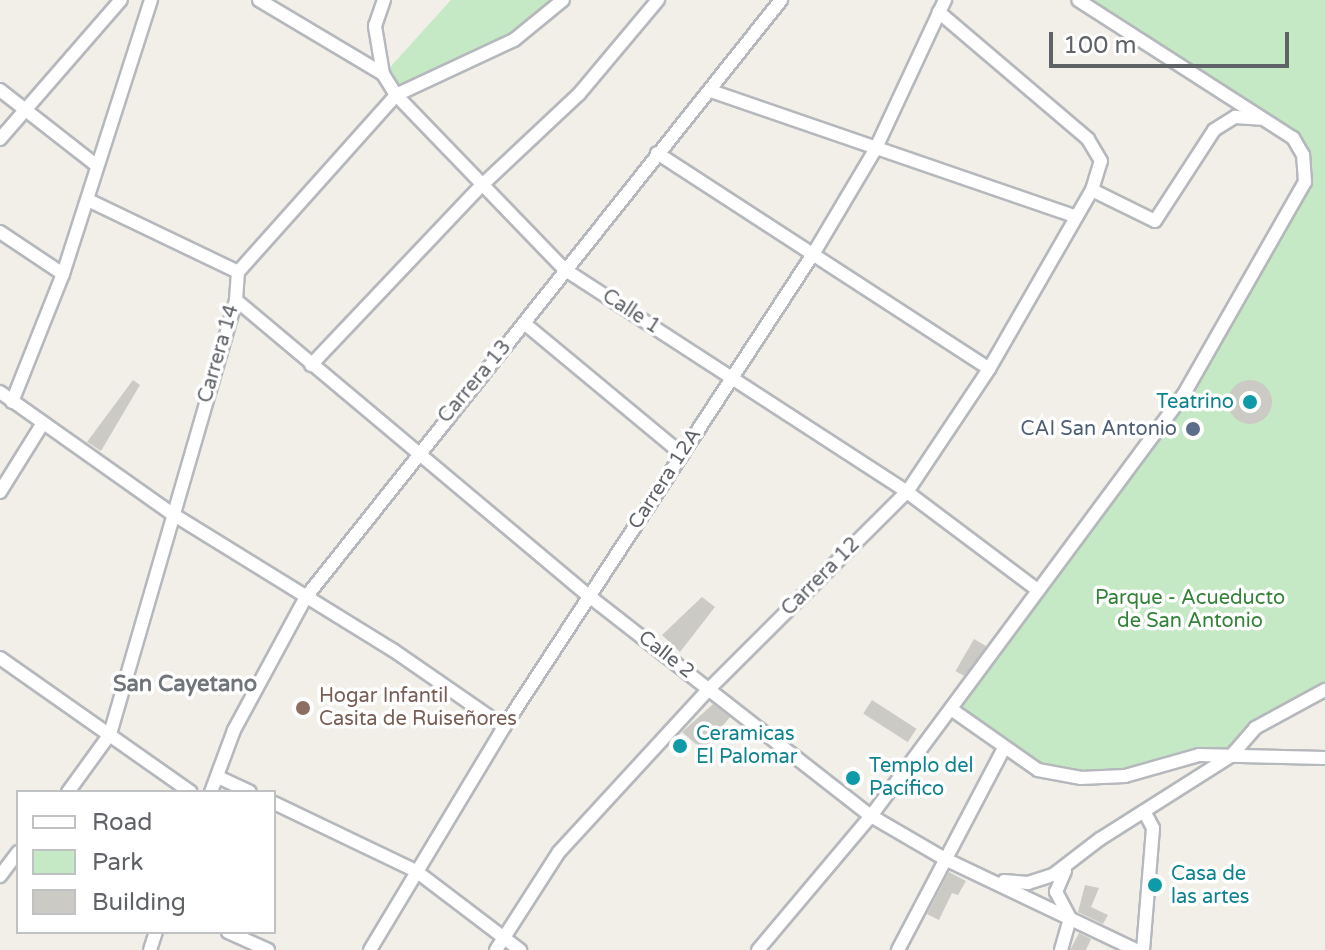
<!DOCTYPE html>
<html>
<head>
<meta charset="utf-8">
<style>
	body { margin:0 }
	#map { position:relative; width:1325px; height:950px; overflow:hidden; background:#f1efe8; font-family:"Varela Round",sans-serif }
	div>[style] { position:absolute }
	.green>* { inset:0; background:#c5e8c5 }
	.building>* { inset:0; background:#cccac5; transform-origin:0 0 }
	.round { border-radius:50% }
	.roads { filter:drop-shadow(2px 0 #b5b8bc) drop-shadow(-2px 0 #b5b8bc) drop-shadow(0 2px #b5b8bc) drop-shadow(0 -2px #b5b8bc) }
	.street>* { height:12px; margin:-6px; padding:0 6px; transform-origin:6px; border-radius:6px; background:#fff }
	.dots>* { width:22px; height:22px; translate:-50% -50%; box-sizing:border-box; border:4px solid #fff; border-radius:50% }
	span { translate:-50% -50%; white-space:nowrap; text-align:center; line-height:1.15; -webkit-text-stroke:7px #fff; paint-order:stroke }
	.street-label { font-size:20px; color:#5f6368 }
	.culture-label { font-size:20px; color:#0d838f }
	.right { translate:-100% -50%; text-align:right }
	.left { translate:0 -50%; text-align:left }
	.service-label { font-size:20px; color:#4e5e75 }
	.park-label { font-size:20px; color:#348238 }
	.education-label { font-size:20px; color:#785e54 }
	.neighbourhood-label { font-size:22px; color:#70757a; font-weight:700 }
	.legend { position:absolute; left:16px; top:790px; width:260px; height:144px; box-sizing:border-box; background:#fff; border:2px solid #bfc1c3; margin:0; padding:10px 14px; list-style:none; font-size:24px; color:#5f6368 }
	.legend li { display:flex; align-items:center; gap:16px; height:40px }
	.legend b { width:40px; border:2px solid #bfc1c3 }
	.scale { position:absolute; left:1049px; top:32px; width:240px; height:36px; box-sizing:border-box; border:4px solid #5f6368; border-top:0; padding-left:10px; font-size:24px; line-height:28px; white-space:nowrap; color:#5f6368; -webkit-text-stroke:6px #fff; paint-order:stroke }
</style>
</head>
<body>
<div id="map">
	<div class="green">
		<i style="clip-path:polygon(451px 0,563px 0,514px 40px,396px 95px,383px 75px)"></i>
		<i style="clip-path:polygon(1078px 0,1325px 0,1325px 690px,1255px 728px,1231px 756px,1199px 755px,1125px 776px,1038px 770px,951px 709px,1184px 394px,1305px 182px,1293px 138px)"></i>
	</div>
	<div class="building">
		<i style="clip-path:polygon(133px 380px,140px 385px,101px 451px,87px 442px)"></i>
		<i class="round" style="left:1228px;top:380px;width:44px;height:44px"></i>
		<i style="left:1190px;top:418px;width:16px;height:15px;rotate:30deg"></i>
		<i style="clip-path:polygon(702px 597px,715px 607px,680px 652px,662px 635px)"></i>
		<i style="left:974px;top:639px;width:14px;height:37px;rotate:30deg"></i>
		<i style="left:872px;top:700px;width:53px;height:16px;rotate:33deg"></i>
		<i style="clip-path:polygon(713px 704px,730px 717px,703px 750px,682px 732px)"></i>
		<i style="clip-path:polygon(949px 872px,966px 881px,958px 895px,952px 893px,939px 920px,927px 914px)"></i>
		<i style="clip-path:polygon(1085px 885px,1099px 888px,1091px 907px,1108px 915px,1103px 924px,1078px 912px)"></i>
		<i style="clip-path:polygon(1079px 933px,1091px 939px,1086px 950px,1070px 950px)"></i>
	</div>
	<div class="roads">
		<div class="street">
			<i style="left:259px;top:0;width:144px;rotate:30.8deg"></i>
			<i style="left:383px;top:74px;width:25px;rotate:58deg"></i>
			<i style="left:396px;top:95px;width:242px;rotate:46deg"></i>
			<i style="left:564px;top:269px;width:409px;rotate:33deg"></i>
			<i style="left:907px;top:492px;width:161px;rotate:36.9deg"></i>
			<i style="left:383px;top:74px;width:49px;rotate:-99.5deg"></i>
			<i style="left:375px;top:26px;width:28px;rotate:-71deg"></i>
			<i style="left:0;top:90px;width:122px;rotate:38deg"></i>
			<i style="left:711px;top:91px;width:386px;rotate:19deg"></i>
			<i style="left:0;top:139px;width:184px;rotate:-49deg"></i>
			<i style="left:657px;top:153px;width:396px;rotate:33deg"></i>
			<i style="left:1092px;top:190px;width:70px;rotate:26.2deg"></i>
			<i style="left:1155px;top:221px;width:108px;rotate:-57deg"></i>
			<i style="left:1214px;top:130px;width:25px;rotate:-32deg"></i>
			<i style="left:1235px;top:117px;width:26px;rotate:4deg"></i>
			<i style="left:88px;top:200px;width:166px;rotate:25.6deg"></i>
			<i style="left:0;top:232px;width:76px;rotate:33.7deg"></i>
			<i style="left:236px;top:300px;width:461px;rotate:40deg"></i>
			<i style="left:589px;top:596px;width:358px;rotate:38deg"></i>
			<i style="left:871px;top:816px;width:86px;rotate:30.2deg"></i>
			<i style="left:945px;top:859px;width:212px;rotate:25.5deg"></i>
			<i style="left:524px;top:323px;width:205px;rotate:39.7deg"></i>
			<i style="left:311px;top:365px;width:247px;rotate:-46.5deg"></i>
			<i style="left:481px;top:186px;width:134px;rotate:-43.2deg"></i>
			<i style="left:579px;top:94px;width:123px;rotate:-50deg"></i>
			<i style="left:0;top:392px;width:209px;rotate:35.3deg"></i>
			<i style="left:171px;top:513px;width:261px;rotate:31.7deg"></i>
			<i style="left:393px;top:650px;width:135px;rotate:34.7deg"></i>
			<i style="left:12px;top:402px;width:138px;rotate:-68.3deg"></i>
			<i style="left:63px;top:274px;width:288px;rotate:-72.2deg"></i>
			<i style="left:0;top:492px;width:81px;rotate:-58.1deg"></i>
			<i style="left:0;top:658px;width:233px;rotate:35.1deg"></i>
			<i style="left:951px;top:709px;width:106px;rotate:35deg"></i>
			<i style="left:1038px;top:770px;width:44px;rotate:10.5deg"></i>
			<i style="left:1081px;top:778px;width:44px;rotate:-2.6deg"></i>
			<i style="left:1125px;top:776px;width:77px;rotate:-15.8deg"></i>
			<i style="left:1199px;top:755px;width:126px;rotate:1.4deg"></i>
			<i style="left:218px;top:777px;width:35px;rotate:25deg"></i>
			<i style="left:68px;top:792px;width:72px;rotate:-54.1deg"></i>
			<i style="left:110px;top:734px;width:452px;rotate:-73.8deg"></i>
			<i style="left:236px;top:300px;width:28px;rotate:-86deg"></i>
			<i style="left:238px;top:272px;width:237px;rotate:-48.2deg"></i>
			<i style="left:396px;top:95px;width:130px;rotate:-25deg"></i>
			<i style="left:514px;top:40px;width:63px;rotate:-39.2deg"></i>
			<i style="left:211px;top:792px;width:66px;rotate:-69.6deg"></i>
			<i style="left:234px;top:730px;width:151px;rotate:-61.6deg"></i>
			<i style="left:306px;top:597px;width:763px;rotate:-51.49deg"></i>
			<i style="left:274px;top:803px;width:157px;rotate:25.6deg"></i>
			<i style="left:416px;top:871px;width:131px;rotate:37.2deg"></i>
			<i style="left:0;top:876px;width:30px;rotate:-53deg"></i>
			<i style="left:1004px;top:881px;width:24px;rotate:5deg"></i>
			<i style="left:1028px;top:883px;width:26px;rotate:-18deg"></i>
			<i style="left:1053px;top:875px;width:59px;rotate:-37.5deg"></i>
			<i style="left:1100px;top:839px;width:155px;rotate:-32.4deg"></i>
			<i style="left:1231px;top:756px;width:37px;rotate:-49deg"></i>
			<i style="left:1255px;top:728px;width:80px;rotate:-28.5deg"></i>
			<i style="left:228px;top:932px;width:44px;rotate:24.2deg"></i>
			<i style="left:150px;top:950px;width:19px;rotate:-72deg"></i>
			<i style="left:370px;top:950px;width:260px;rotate:-59deg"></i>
			<i style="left:504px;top:727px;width:569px;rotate:-56.84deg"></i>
			<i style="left:815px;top:251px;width:117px;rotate:-59.3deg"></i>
			<i style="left:875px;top:150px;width:166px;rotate:-65deg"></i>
			<i style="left:496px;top:950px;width:117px;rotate:-57.3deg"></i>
			<i style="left:559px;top:852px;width:222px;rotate:-47.4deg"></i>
			<i style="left:709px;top:689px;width:279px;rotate:-44.9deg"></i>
			<i style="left:907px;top:492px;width:148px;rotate:-56.3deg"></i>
			<i style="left:989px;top:369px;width:207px;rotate:-60.1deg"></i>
			<i style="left:1092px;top:190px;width:30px;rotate:-73deg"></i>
			<i style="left:1101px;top:161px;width:26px;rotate:-121deg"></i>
			<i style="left:1088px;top:139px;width:196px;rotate:-139.6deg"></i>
			<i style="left:758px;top:950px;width:175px;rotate:-49.9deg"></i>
			<i style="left:871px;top:816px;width:525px;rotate:-53.44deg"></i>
			<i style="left:1184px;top:394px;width:244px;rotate:-60.3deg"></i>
			<i style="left:1305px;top:182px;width:27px;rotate:-94deg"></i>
			<i style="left:1303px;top:155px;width:20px;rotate:-120deg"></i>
			<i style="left:1293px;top:138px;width:255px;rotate:-147.3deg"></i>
			<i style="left:898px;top:950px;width:226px;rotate:-62.3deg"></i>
			<i style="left:1061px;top:950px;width:33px;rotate:-74deg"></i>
			<i style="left:1070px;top:918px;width:30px;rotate:-118deg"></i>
			<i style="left:1056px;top:892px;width:23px;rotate:-67deg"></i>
			<i style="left:1143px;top:950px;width:122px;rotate:-85.3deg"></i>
			<i style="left:1153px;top:828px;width:19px;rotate:-118deg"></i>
		</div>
	</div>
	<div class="dots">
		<i style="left:1250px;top:402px;background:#0f9aa8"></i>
		<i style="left:1193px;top:429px;background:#5c6f8a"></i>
		<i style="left:303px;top:708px;background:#8d6e63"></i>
		<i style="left:680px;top:746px;background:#0f9aa8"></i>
		<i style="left:853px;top:778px;background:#0f9aa8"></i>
		<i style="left:1155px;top:885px;background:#0f9aa8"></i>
	</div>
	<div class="street-label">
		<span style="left:631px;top:312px;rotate:33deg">Calle 1</span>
		<span style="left:219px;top:354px;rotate:-74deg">Carrera 14</span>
		<span style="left:475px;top:382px;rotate:-50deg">Carrera 13</span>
		<span style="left:665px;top:479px;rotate:-57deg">Carrera 12A</span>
		<span style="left:821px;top:577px;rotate:-45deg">Carrera 12</span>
		<span style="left:666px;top:655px;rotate:38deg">Calle 2</span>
	</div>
	<div class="culture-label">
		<span class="right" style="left:1234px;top:402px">Teatrino</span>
		<span class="left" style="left:696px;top:746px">Ceramicas<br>El Palomar</span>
		<span class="left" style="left:869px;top:778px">Templo del<br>Pacífico</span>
		<span class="left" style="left:1171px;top:886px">Casa de<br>las artes</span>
	</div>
	<div class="service-label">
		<span class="right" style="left:1177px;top:429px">CAI San Antonio</span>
	</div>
	<div class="park-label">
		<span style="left:1190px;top:610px">Parque - Acueducto<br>de San Antonio</span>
	</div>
	<div class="education-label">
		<span class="left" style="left:319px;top:708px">Hogar Infantil<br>Casita de Ruiseñores</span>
	</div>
	<div class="neighbourhood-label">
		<span style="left:185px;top:685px">San Cayetano</span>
	</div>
	<ul class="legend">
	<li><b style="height:10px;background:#fff"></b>Road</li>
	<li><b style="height:22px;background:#c5e8c5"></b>Park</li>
	<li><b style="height:22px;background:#cccac5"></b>Building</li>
	</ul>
	<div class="scale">100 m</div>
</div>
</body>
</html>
